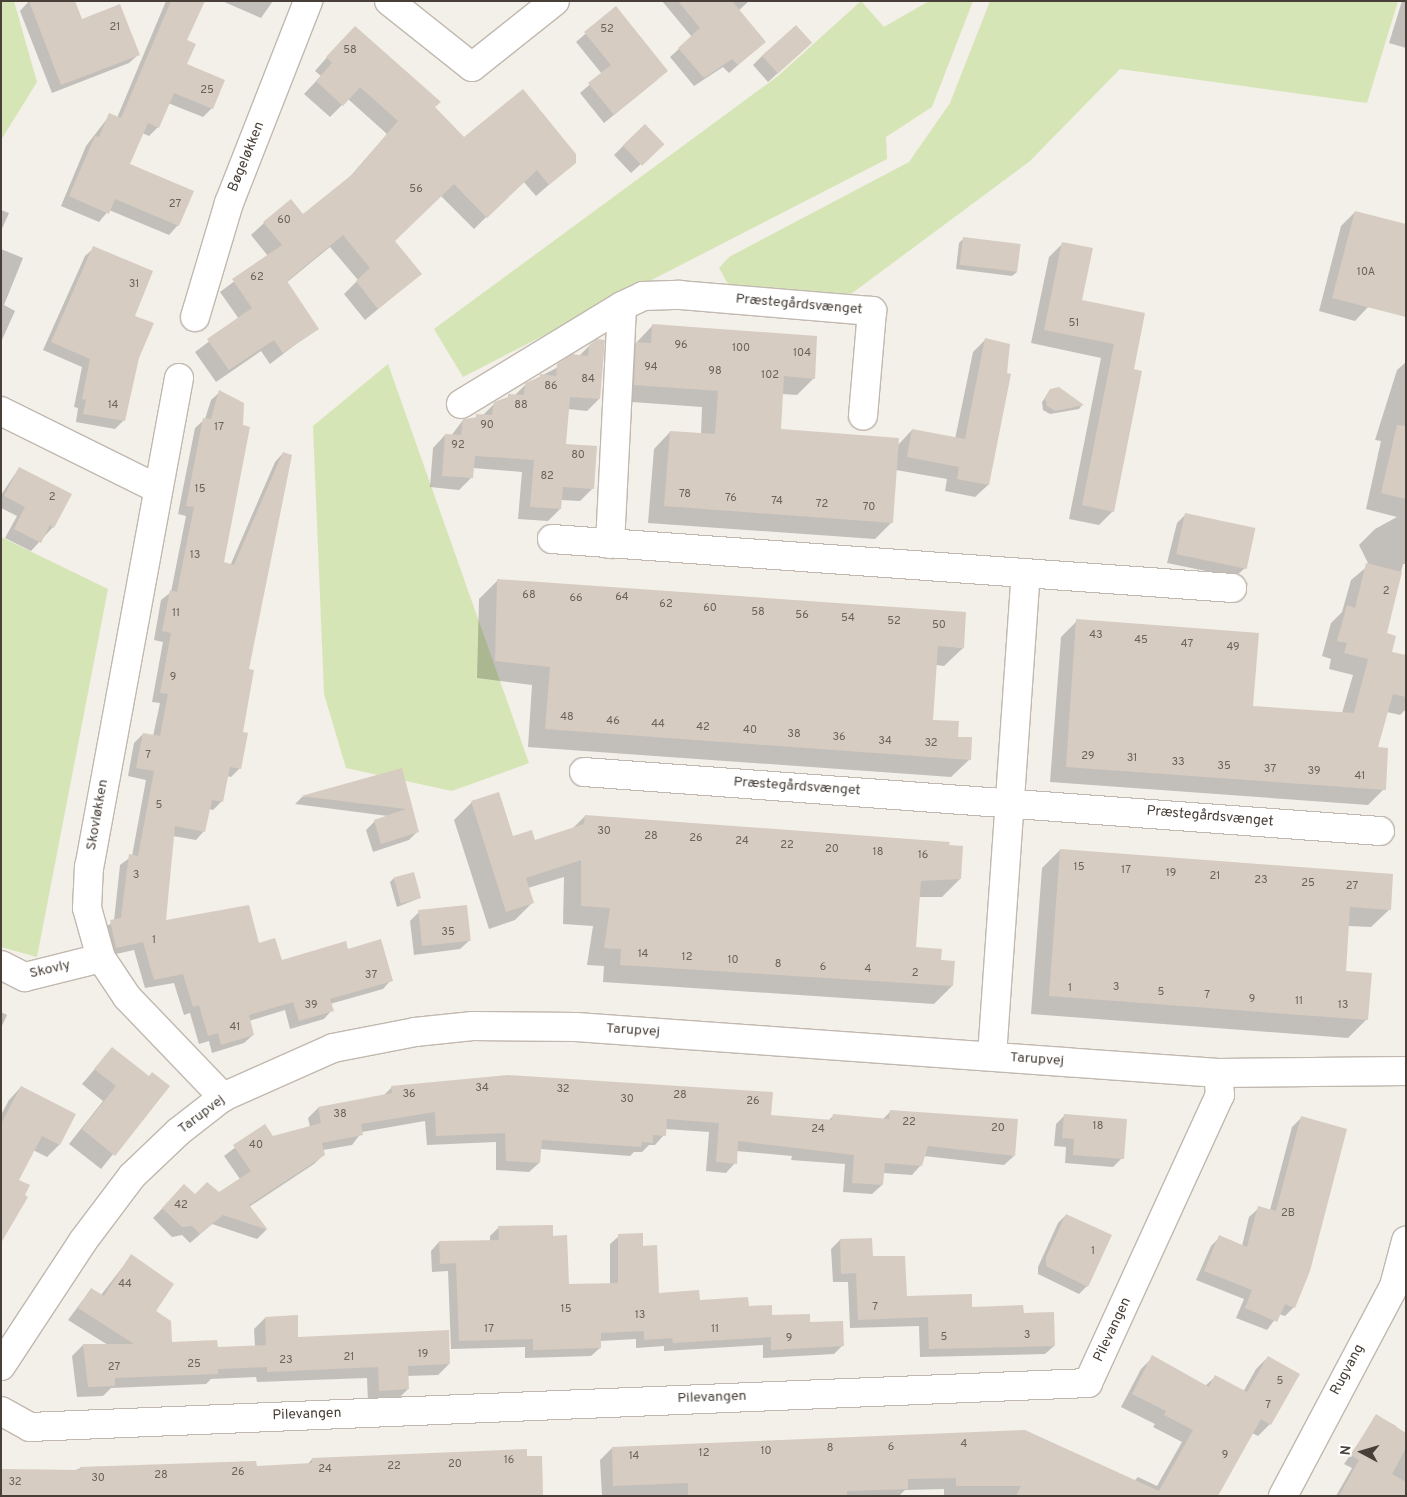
<!DOCTYPE html>
<html>
<head>
<meta charset="utf-8">
<style>
	body { margin:0 }
	#map { position:relative; width:1407px; height:1497px; overflow:hidden; background:#f3efe9; font-family:Overpass,sans-serif }
	div>[style] { position:absolute }
	.green>* { inset:0; background:#d6e5b5 }
	.shadow>* { inset:0; background:#0003 }
	.building>* { inset:0; background:#d7ccc2; transform-origin:0 0 }
	.roads { filter:drop-shadow(1px 0 #c1b8af) drop-shadow(-1px 0 #c1b8af) drop-shadow(0 1px #c1b8af) drop-shadow(0 -1px #c1b8af) }
	.minor>* { height:28px; margin:-14px; padding:0 14px; transform-origin:14px; border-radius:14px; background:#fff }
	span { translate:-50% -50%; white-space:nowrap; text-align:center; line-height:1.15; -webkit-text-stroke:4px #fff; paint-order:stroke }
	.number-label { font-size:11px; color:#6b625a }
	.number-label span { -webkit-text-stroke-width:0 }
	.street-label { font-size:14px; color:#473f38 }
	.frame { position:absolute; inset:0; border:2px solid #473f38; pointer-events:none }
	.north { position:absolute; left:1337px; top:1427px; width:50px; height:50px; -webkit-text-stroke:4px #fff; paint-order:stroke; rotate:276deg; font-size:14px; font-weight:700; line-height:20px; text-align:center; color:#473f38 }
	.north::after { content:''; display:block; margin:auto; width:18px; height:22px; background:#473f38; clip-path:polygon(50% 0,100% 100%,50% 72%,0 100%) }
</style>
</head>
<body>
<div id="map">
	<div class="green">
		<i style="clip-path:polygon(1px 1px,14px 1px,37px 82px,1px 140px)"></i>
		<i style="clip-path:polygon(861px 1px,884px 27px,929px 1px,973px 1px,932px 107px,886px 137px,887px 159px,463px 377px,434px 329px,778px 76px)"></i>
		<i style="clip-path:polygon(990px 1px,1398px 1px,1367px 103px,1120px 69px,1030px 161px,851px 294px,728px 284px,719px 268px,729px 257px,909px 162px,950px 103px)"></i>
		<i style="clip-path:polygon(388px 364px,529px 763px,452px 791px,346px 768px,324px 694px,313px 426px)"></i>
		<i style="clip-path:polygon(1px 537px,108px 589px,37px 957px,1px 947px)"></i>
	</div>
	<div class="shadow">
		<i style="clip-path:polygon(29px 1px,81px 20px,139px 54px,129px 63px,52px 93px,20px 11px)"></i>
		<i style="clip-path:polygon(166px 1px,203px 1px,186px 41px,185px 65px,212px 108px,203px 117px,168px 103px,158px 127px,149px 136px,142px 133px,129px 164px,178px 225px,169px 235px,109px 210px,99px 222px,61px 206px,86px 146px,110px 115px,117px 118px)"></i>
		<i style="clip-path:polygon(222px 1px,273px 1px,261px 18px)"></i>
		<i style="clip-path:polygon(662px 1px,749px 1px,738px 11px,764px 42px,729px 73px,723px 67px,694px 86px,670px 57px,692px 37px)"></i>
		<i style="clip-path:polygon(1402px 1px,1406px 1px,1406px 48px,1389px 43px)"></i>
		<i style="clip-path:polygon(615px 8px,657px 80px,604px 123px,580px 93px,602px 74px,576px 42px)"></i>
		<i style="clip-path:polygon(342px 40px,434px 107px,464px 138px,575px 162px,536px 196px,523px 181px,474px 229px,440px 195px,393px 241px,420px 274px,365px 320px,344px 294px,358px 280px,330px 247px,286px 283px,317px 328px,270px 364px,261px 351px,216px 382px,195px 352px,239px 319px,220px 292px,268px 256px,251px 235px,264px 223px,303px 216px,348px 179px,387px 134px,348px 99px,330px 117px,304px 94px,321px 76px,315px 71px)"></i>
		<i style="clip-path:polygon(811px 43px,768px 82px,753px 65px,762px 56px)"></i>
		<i style="clip-path:polygon(623px 146px,653px 153px,631px 173px,614px 155px)"></i>
		<i style="clip-path:polygon(1px 210px,9px 213px,1px 231px)"></i>
		<i style="clip-path:polygon(1355px 212px,1368px 307px,1355px 321px,1319px 311px,1341px 226px)"></i>
		<i style="clip-path:polygon(964px 238px,1017px 272px,1012px 276px,956px 269px,959px 243px)"></i>
		<i style="clip-path:polygon(1063px 243px,1081px 301px,1144px 314px,1132px 370px,1113px 511px,1099px 525px,1069px 519px,1101px 358px,1031px 343px,1049px 257px)"></i>
		<i style="clip-path:polygon(94px 248px,133px 316px,137px 358px,124px 420px,115px 429px,76px 422px,78px 408px,74px 407px,82px 367px,43px 350px,85px 256px)"></i>
		<i style="clip-path:polygon(1px 249px,23px 258px,4px 305px,15px 311px,1px 342px)"></i>
		<i style="clip-path:polygon(652px 326px,814px 378px,797px 395px,782px 394px,780px 430px,898px 445px,912px 430px,955px 439px,973px 352px,985px 340px,1006px 374px,1010px 375px,988px 485px,975px 497px,945px 491px,947px 479px,896px 470px,892px 522px,875px 539px,648px 523px,654px 449px,670px 432px,701px 434px,702px 407px,618px 401px,620px 360px)"></i>
		<i style="clip-path:polygon(589px 346px,599px 399px,587px 411px,568px 409px,565px 445px,592px 489px,580px 501px,561px 500px,560px 509px,548px 521px,518px 519px,522px 472px,473px 468px,472px 477px,459px 490px,430px 487px,433px 448px,445px 435px,451px 436px,463px 420px,482px 416px,494px 404px,514px 396px,526px 384px,579px 356px)"></i>
		<i style="clip-path:polygon(1406px 362px,1406px 564px,1403px 564px,1386px 634px,1390px 653px,1406px 657px,1406px 709px,1400px 715px,1387px 712px,1376px 748px,1384px 789px,1368px 805px,1050px 782px,1061px 637px,1077px 621px,1252px 707px,1342px 713px,1353px 675px,1329px 669px,1331px 659px,1322px 656px,1331px 623px,1342px 612px,1351px 580px,1369px 565px,1359px 545px,1375px 529px,1397px 517px,1366px 509px,1381px 441px,1375px 440px,1397px 370px)"></i>
		<i style="clip-path:polygon(1051px 390px,1082px 405px,1079px 409px,1050px 414px,1043px 410px,1042px 402px)"></i>
		<i style="clip-path:polygon(220px 392px,223px 563px,230px 566px,275px 462px,283px 453px,247px 670px,240px 768px,231px 777px,227px 776px,222px 801px,213px 810px,209px 809px,204px 831px,196px 840px,173px 836px,164px 922px,258px 944px,281px 962px,347px 950px,391px 980px,383px 989px,330px 1004px,332px 1010px,324px 1019px,290px 1029px,285px 1010px,249px 1021px,253px 1035px,244px 1043px,212px 1053px,209px 1041px,199px 1044px,190px 1013px,184px 1015px,174px 983px,145px 988px,134px 950px,107px 956px,102px 930px,114px 921px,120px 865px,132px 856px,146px 780px,128px 776px,134px 743px,143px 734px,153px 736px,160px 703px,152px 702px,163px 642px,154px 640px,161px 600px,171px 592px,186px 516px,178px 514px,195px 428px,205px 419px,211px 400px)"></i>
		<i style="clip-path:polygon(19px 468px,53px 527px,31px 551px,5px 538px,17px 516px,1px 508px,1px 495px)"></i>
		<i style="clip-path:polygon(1186px 514px,1245px 568px,1235px 577px,1167px 563px,1177px 523px)"></i>
		<i style="clip-path:polygon(498px 580px,963px 648px,944px 666px,936px 665px,932px 721px,957px 738px,970px 759px,951px 777px,528px 747px,532px 685px,477px 678px,479px 599px)"></i>
		<i style="clip-path:polygon(401px 769px,418px 831px,409px 840px,373px 852px,366px 830px,375px 821px,388px 816px,295px 804px,302px 797px)"></i>
		<i style="clip-path:polygon(472px 802px,512px 838px,535px 841px,572px 829px,585px 816px,960px 879px,942px 897px,919px 897px,915px 949px,940px 962px,952px 986px,934px 1004px,603px 982px,604px 966px,587px 965px,593px 926px,563px 924px,564px 877px,528px 888px,533px 902px,515px 920px,489px 929px,454px 820px)"></i>
		<i style="clip-path:polygon(1060px 850px,1390px 909px,1371px 927px,1348px 926px,1344px 972px,1367px 1019px,1348px 1038px,1031px 1014px,1042px 868px)"></i>
		<i style="clip-path:polygon(394px 878px,420px 898px,397px 907px,390px 882px)"></i>
		<i style="clip-path:polygon(419px 912px,470px 940px,460px 949px,414px 955px,410px 921px)"></i>
		<i style="clip-path:polygon(1px 1012px,7px 1015px,1px 1028px)"></i>
		<i style="clip-path:polygon(112px 1049px,148px 1078px,168px 1086px,101px 1169px,69px 1144px,103px 1101px,82px 1084px)"></i>
		<i style="clip-path:polygon(508px 1076px,770px 1116px,828px 1121px,833px 1116px,883px 1119px,891px 1111px,1014px 1156px,1004px 1165px,924px 1156px,921px 1165px,912px 1175px,883px 1173px,882px 1185px,872px 1194px,843px 1192px,845px 1164px,791px 1160px,792px 1156px,736px 1151px,735px 1163px,726px 1173px,706px 1171px,709px 1132px,665px 1129px,664px 1135px,655px 1145px,649px 1145px,642px 1152px,634px 1152px,630px 1156px,540px 1149px,539px 1163px,529px 1172px,496px 1170px,496px 1142px,427px 1145px,425px 1121px,362px 1132px,352px 1145px,323px 1150px,324px 1154px,314px 1164px,249px 1207px,266px 1230px,257px 1239px,212px 1224px,190px 1243px,182px 1235px,172px 1237px,153px 1218px,184px 1186px,195px 1196px,218px 1194px,240px 1179px,224px 1156px,265px 1125px,273px 1138px,310px 1127px,308px 1118px,318px 1108px,383px 1096px,392px 1087px)"></i>
		<i style="clip-path:polygon(21px 1087px,74px 1115px,59px 1145px,47px 1157px,33px 1150px,18px 1180px,1px 1228px,1px 1115px,9px 1100px)"></i>
		<i style="clip-path:polygon(1065px 1115px,1122px 1158px,1113px 1167px,1065px 1163px,1066px 1147px,1054px 1146px,1056px 1124px)"></i>
		<i style="clip-path:polygon(1301px 1118px,1294px 1307px,1285px 1316px,1279px 1314px,1267px 1330px,1236px 1318px,1244px 1299px,1196px 1280px,1211px 1246px,1220px 1237px,1242px 1246px,1249px 1217px,1259px 1208px,1270px 1210px,1292px 1127px)"></i>
		<i style="clip-path:polygon(1066px 1215px,1087px 1286px,1079px 1294px,1038px 1274px,1038px 1267px,1058px 1223px)"></i>
		<i style="clip-path:polygon(499px 1227px,552px 1237px,568px 1286px,610px 1284px,610px 1244px,619px 1236px,642px 1247px,658px 1294px,748px 1307px,771px 1317px,809px 1324px,843px 1345px,834px 1354px,763px 1358px,763px 1345px,664px 1351px,664px 1346px,636px 1348px,636px 1339px,600px 1341px,600px 1348px,591px 1356px,525px 1358px,525px 1347px,451px 1349px,448px 1271px,432px 1272px,431px 1251px,439px 1242px,490px 1242px,490px 1236px)"></i>
		<i style="clip-path:polygon(840px 1240px,872px 1257px,905px 1298px,1022px 1314px,1054px 1346px,1045px 1354px,920px 1357px,919px 1326px,850px 1328px,848px 1282px,833px 1282px,831px 1249px)"></i>
		<i style="clip-path:polygon(131px 1256px,171px 1343px,216px 1348px,255px 1347px,254px 1329px,265px 1318px,297px 1339px,449px 1364px,438px 1375px,407px 1376px,408px 1389px,397px 1400px,368px 1402px,367px 1378px,257px 1382px,256px 1377px,211px 1379px,206px 1384px,111px 1388px,103px 1396px,77px 1397px,72px 1356px,83px 1345px,108px 1345px,68px 1320px,91px 1289px,101px 1295px)"></i>
		<i style="clip-path:polygon(1153px 1357px,1205px 1386px,1215px 1377px,1243px 1392px,1256px 1369px,1268px 1357px,1270px 1424px,1258px 1436px,1252px 1433px,1217px 1496px,944px 1496px,944px 1489px,905px 1490px,899px 1496px,602px 1496px,600px 1460px,612px 1448px,1134px 1481px,1138px 1477px,1157px 1486px,1182px 1442px,1153px 1427px,1155px 1424px,1121px 1407px,1141px 1369px)"></i>
		<i style="clip-path:polygon(1377px 1416px,1396px 1426px,1406px 1452px,1406px 1496px,1336px 1496px,1352px 1468px,1344px 1464px)"></i>
		<i style="clip-path:polygon(526px 1457px,540px 1496px,1px 1496px,81px 1468px,255px 1467px,307px 1465px,312px 1459px)"></i>
	</div>
	<div class="building">
		<i style="clip-path:polygon(29px 1px,75px 1px,82px 19px,120px 4px,140px 55px,61px 85px)"></i>
		<i style="clip-path:polygon(171px 1px,205px 1px,187px 40px,196px 44px,187px 64px,225px 80px,213px 109px,174px 93px,159px 128px,148px 123px,130px 164px,194px 191px,179px 226px,115px 199px,109px 214px,69px 196px,95px 136px,99px 137px,109px 113px,121px 118px)"></i>
		<i style="clip-path:polygon(678px 1px,732px 1px,766px 42px,738px 65px,732px 59px,704px 78px,678px 48px,700px 28px)"></i>
		<i style="clip-path:polygon(616px 6px,668px 71px,614px 115px,588px 83px,611px 65px,584px 32px)"></i>
		<i style="left:796px;top:25px;width:24px;height:46px;rotate:48deg"></i>
		<i style="clip-path:polygon(355px 26px,441px 102px,435px 107px,464px 137px,523px 89px,576px 154px,576px 163px,549px 185px,537px 170px,487px 218px,454px 184px,395px 241px,422px 274px,378px 309px,356px 281px,370px 268px,343px 235px,287px 281px,319px 329px,283px 353px,274px 340px,229px 370px,207px 339px,252px 308px,232px 279px,282px 245px,263px 222px,291px 199px,303px 214px,354px 173px,398px 121px,360px 87px,343px 106px,316px 81px,332px 63px,326px 57px)"></i>
		<i style="left:645px;top:124px;width:28px;height:31px;rotate:46deg"></i>
		<i style="clip-path:polygon(1355px 211px,1406px 224px,1406px 317px,1332px 298px)"></i>
		<i style="left:963px;top:237px;width:58px;height:28px;rotate:7deg"></i>
		<i style="clip-path:polygon(1062px 242px,1093px 248px,1082px 300px,1145px 313px,1134px 369px,1142px 371px,1114px 512px,1082px 505px,1114px 344px,1044px 330px)"></i>
		<i style="clip-path:polygon(93px 246px,153px 271px,135px 316px,154px 323px,139px 358px,125px 421px,83px 414px,86px 400px,82px 399px,90px 359px,51px 342px)"></i>
		<i style="clip-path:polygon(652px 324px,817px 336px,815px 379px,784px 376px,781px 429px,899px 438px,893px 523px,664px 506px,670px 431px,715px 434px,718px 391px,634px 385px,636px 342px,651px 343px)"></i>
		<i style="clip-path:polygon(985px 338px,1010px 344px,1007px 373px,1011px 374px,989px 485px,957px 479px,959px 467px,907px 457px,912px 429px,965px 439px)"></i>
		<i style="clip-path:polygon(597px 339px,605px 340px,600px 399px,570px 397px,566px 444px,597px 446px,594px 489px,563px 487px,561px 509px,530px 507px,534px 460px,475px 456px,473px 478px,442px 476px,445px 434px,461px 435px,463px 419px,476px 418px,476px 414px,492px 415px,494px 402px,508px 397px,508px 394px,524px 395px,525px 383px,540px 377px,540px 374px,556px 376px,557px 364px,572px 354px,588px 356px,589px 345px)"></i>
		<i style="clip-path:polygon(1059px 387px,1084px 405px,1055px 411px,1047px 406px,1045px 397px,1050px 389px)"></i>
		<i style="clip-path:polygon(219px 390px,244px 403px,243px 425px,250px 427px,224px 562px,234px 565px,283px 452px,292px 455px,249px 669px,254px 670px,243px 732px,248px 733px,241px 769px,230px 767px,223px 802px,212px 800px,205px 832px,175px 826px,166px 920px,249px 905px,259px 943px,275px 938px,282px 960px,346px 941px,348px 949px,381px 939px,393px 981px,330px 999px,334px 1011px,299px 1021px,293px 1002px,249px 1015px,254px 1035px,221px 1045px,218px 1033px,208px 1036px,199px 1005px,193px 1007px,183px 974px,154px 980px,143px 942px,116px 948px,110px 920px,121px 918px,129px 854px,138px 856px,154px 771px,136px 768px,143px 733px,160px 736px,168px 694px,160px 693px,171px 633px,162px 631px,170px 590px,177px 592px,194px 507px,186px 506px,203px 418px,211px 419px)"></i>
		<i style="clip-path:polygon(1397px 425px,1406px 426px,1406px 499px,1381px 493px)"></i>
		<i style="clip-path:polygon(19px 467px,72px 494px,54px 528px,50px 525px,41px 543px,14px 529px,25px 507px,4px 496px)"></i>
		<i style="left:1185px;top:513px;width:72px;height:42px;rotate:12deg"></i>
		<i style="clip-path:polygon(1366px 563px,1402px 572px,1387px 633px,1396px 636px,1392px 652px,1406px 655px,1406px 697px,1393px 694px,1378px 747px,1388px 748px,1386px 790px,1066px 767px,1076px 619px,1259px 633px,1253px 706px,1354px 713px,1368px 659px,1344px 653px,1347px 643px,1337px 641px,1347px 605px,1355px 608px)"></i>
		<i style="clip-path:polygon(497px 579px,966px 612px,964px 648px,938px 646px,933px 720px,959px 721px,958px 737px,972px 737px,971px 760px,545px 729px,550px 667px,495px 661px)"></i>
		<i style="clip-path:polygon(402px 768px,419px 832px,381px 844px,374px 820px,406px 809px,301px 796px)"></i>
		<i style="clip-path:polygon(499px 792px,513px 836px,532px 830px,535px 840px,584px 824px,585px 815px,950px 842px,949px 845px,963px 846px,961px 879px,921px 881px,916px 947px,942px 949px,941px 960px,955px 961px,953px 986px,620px 965px,621px 949px,604px 948px,610px 908px,581px 906px,581px 860px,526px 878px,534px 903px,506px 912px,471px 801px)"></i>
		<i style="clip-path:polygon(1060px 849px,1393px 874px,1391px 910px,1350px 907px,1346px 971px,1372px 973px,1368px 1020px,1049px 996px)"></i>
		<i style="left:414px;top:872px;width:27px;height:21px;rotate:75deg"></i>
		<i style="left:467px;top:905px;width:36px;height:49px;rotate:84deg"></i>
		<i style="clip-path:polygon(112px 1047px,149px 1076px,152px 1072px,170px 1086px,115px 1156px,82px 1129px,116px 1086px,94px 1069px)"></i>
		<i style="clip-path:polygon(508px 1075px,773px 1092px,771px 1115px,832px 1120px,833px 1114px,889px 1119px,890px 1110px,1018px 1119px,1015px 1156px,928px 1146px,922px 1166px,885px 1163px,883px 1185px,852px 1183px,854px 1155px,738px 1141px,737px 1164px,716px 1162px,719px 1123px,667px 1119px,666px 1136px,653px 1135px,653px 1143px,642px 1142px,641px 1147px,542px 1140px,540px 1163px,506px 1161px,505px 1133px,436px 1136px,435px 1112px,361px 1124px,363px 1135px,322px 1143px,325px 1155px,249px 1205px,268px 1230px,223px 1215px,200px 1234px,192px 1226px,182px 1227px,162px 1208px,184px 1184px,195px 1194px,207px 1182px,219px 1192px,251px 1171px,233px 1145px,265px 1124px,273px 1136px,321px 1123px,318px 1107px,392px 1093px,391px 1086px)"></i>
		<i style="clip-path:polygon(21px 1086px,76px 1114px,60px 1145px,42px 1136px,19px 1180px,30px 1185px,25px 1195px,28px 1197px,1px 1243px,1px 1124px)"></i>
		<i style="clip-path:polygon(1064px 1114px,1127px 1119px,1124px 1159px,1073px 1155px,1074px 1139px,1062px 1138px)"></i>
		<i style="clip-path:polygon(1301px 1116px,1347px 1129px,1310px 1271px,1295px 1308px,1285px 1304px,1277px 1322px,1245px 1308px,1252px 1290px,1204px 1271px,1219px 1235px,1247px 1247px,1258px 1206px,1276px 1211px)"></i>
		<i style="clip-path:polygon(1066px 1214px,1112px 1235px,1088px 1287px,1046px 1266px,1046px 1257px)"></i>
		<i style="clip-path:polygon(553px 1225px,553px 1236px,567px 1235px,569px 1284px,618px 1283px,618px 1234px,643px 1233px,643px 1246px,657px 1245px,659px 1293px,699px 1290px,700px 1300px,748px 1297px,749px 1306px,772px 1305px,772px 1315px,810px 1314px,810px 1322px,843px 1321px,844px 1346px,771px 1350px,771px 1337px,673px 1343px,672px 1338px,644px 1340px,644px 1331px,601px 1333px,601px 1348px,533px 1350px,533px 1339px,459px 1341px,456px 1263px,440px 1264px,439px 1241px,499px 1240px,498px 1226px)"></i>
		<i style="clip-path:polygon(872px 1238px,873px 1256px,905px 1256px,907px 1296px,972px 1294px,972px 1307px,1023px 1305px,1024px 1313px,1054px 1312px,1055px 1346px,929px 1349px,928px 1317px,858px 1320px,856px 1273px,841px 1274px,840px 1239px)"></i>
		<i style="clip-path:polygon(131px 1254px,174px 1284px,156px 1311px,171px 1321px,172px 1342px,217px 1340px,218px 1347px,266px 1345px,265px 1317px,298px 1315px,298px 1337px,449px 1330px,450px 1364px,408px 1366px,409px 1389px,379px 1391px,378px 1367px,267px 1372px,267px 1367px,218px 1369px,218px 1374px,115px 1378px,115px 1386px,88px 1387px,83px 1344px,134px 1344px,78px 1308px,91px 1288px,104px 1296px)"></i>
		<i style="clip-path:polygon(1152px 1355px,1209px 1387px,1215px 1375px,1247px 1392px,1268px 1356px,1300px 1374px,1271px 1425px,1261px 1419px,1218px 1496px,1016px 1496px,1021px 1486px,956px 1486px,956px 1478px,908px 1479px,908px 1489px,847px 1491px,847px 1496px,688px 1496px,688px 1483px,613px 1486px,612px 1447px,1025px 1430px,1159px 1491px,1193px 1430px,1164px 1415px,1166px 1411px,1132px 1394px)"></i>
		<i style="clip-path:polygon(1376px 1414px,1406px 1433px,1406px 1448px,1392px 1474px,1406px 1482px,1406px 1496px,1339px 1496px,1359px 1460px,1351px 1455px)"></i>
		<i style="clip-path:polygon(527px 1449px,527px 1456px,542px 1456px,543px 1495px,1px 1496px,1px 1469px,81px 1470px,80px 1467px,256px 1461px,257px 1466px,312px 1463px,312px 1458px)"></i>
	</div>
	<div class="roads">
		<div class="minor">
			<i style="left:389px;top:1px;width:106px;rotate:38.5deg"></i>
			<i style="left:472px;top:67px;width:106px;rotate:-38.5deg"></i>
			<i style="left:195px;top:317px;width:119px;rotate:-73.4deg"></i>
			<i style="left:229px;top:203px;width:217px;rotate:-68.6deg"></i>
			<i style="left:179px;top:378px;width:496px;rotate:100.4deg"></i>
			<i style="left:89px;top:866px;width:42px;rotate:92.7deg"></i>
			<i style="left:87px;top:908px;width:52px;rotate:74.4deg"></i>
			<i style="left:101px;top:958px;width:47px;rotate:56.3deg"></i>
			<i style="left:127px;top:997px;width:139px;rotate:46.2deg"></i>
			<i style="left:461px;top:404px;width:188px;rotate:-31.3deg"></i>
			<i style="left:622px;top:306px;width:23px;rotate:-25deg"></i>
			<i style="left:643px;top:296px;width:37px;rotate:-2deg"></i>
			<i style="left:680px;top:295px;width:193px;rotate:4.8deg"></i>
			<i style="left:872px;top:311px;width:105px;rotate:94.9deg"></i>
			<i style="left:1px;top:411px;width:175px;rotate:26.4deg"></i>
			<i style="left:552px;top:539px;width:682px;rotate:4.12deg"></i>
			<i style="left:610px;top:544px;width:238px;rotate:-87.1deg"></i>
			<i style="left:584px;top:772px;width:798px;rotate:4.24deg"></i>
			<i style="left:1px;top:965px;width:27px;rotate:27deg"></i>
			<i style="left:25px;top:977px;width:78px;rotate:-14deg"></i>
			<i style="left:992px;top:1056px;width:484px;rotate:-86deg"></i>
			<i style="left:1px;top:1366px;width:149px;rotate:-56.7deg"></i>
			<i style="left:83px;top:1241px;width:81px;rotate:-53deg"></i>
			<i style="left:132px;top:1176px;width:64px;rotate:-43.7deg"></i>
			<i style="left:178px;top:1132px;width:57px;rotate:-37.9deg"></i>
			<i style="left:223px;top:1097px;width:120px;rotate:-24deg"></i>
			<i style="left:333px;top:1048px;width:84px;rotate:-11deg"></i>
			<i style="left:415px;top:1032px;width:58px;rotate:-5.9deg"></i>
			<i style="left:473px;top:1026px;width:103px;rotate:0.6deg"></i>
			<i style="left:576px;top:1027px;width:644px;rotate:4.1deg"></i>
			<i style="left:1218px;top:1073px;width:188px;rotate:-0.6deg"></i>
			<i style="left:1px;top:1411px;width:33px;rotate:29deg"></i>
			<i style="left:30px;top:1427px;width:1059px;rotate:-2.38deg"></i>
			<i style="left:1088px;top:1383px;width:317px;rotate:-65.4deg"></i>
			<i style="left:1220px;top:1095px;width:22px;rotate:-95deg"></i>
			<i style="left:1283px;top:1496px;width:238px;rotate:-62.1deg"></i>
			<i style="left:1394px;top:1286px;width:47px;rotate:-75.1deg"></i>
		</div>
	</div>
	<div class="number-label">
		<span style="left:115px;top:27px">21</span>
		<span style="left:607px;top:29px">52</span>
		<span style="left:350px;top:50px">58</span>
		<span style="left:207px;top:90px">25</span>
		<span style="left:416px;top:189px">56</span>
		<span style="left:175px;top:204px">27</span>
		<span style="left:284px;top:220px">60</span>
		<span style="left:1366px;top:272px">10A</span>
		<span style="left:257px;top:277px">62</span>
		<span style="left:134px;top:284px">31</span>
		<span style="left:1074px;top:323px">51</span>
		<span style="left:681px;top:345px">96</span>
		<span style="left:741px;top:348px">100</span>
		<span style="left:802px;top:353px">104</span>
		<span style="left:651px;top:367px">94</span>
		<span style="left:715px;top:371px">98</span>
		<span style="left:770px;top:375px">102</span>
		<span style="left:588px;top:379px">84</span>
		<span style="left:551px;top:386px">86</span>
		<span style="left:113px;top:405px">14</span>
		<span style="left:521px;top:405px">88</span>
		<span style="left:487px;top:425px">90</span>
		<span style="left:219px;top:427px">17</span>
		<span style="left:458px;top:445px">92</span>
		<span style="left:578px;top:455px">80</span>
		<span style="left:547px;top:476px">82</span>
		<span style="left:200px;top:489px">15</span>
		<span style="left:685px;top:494px">78</span>
		<span style="left:52px;top:497px">2</span>
		<span style="left:731px;top:498px">76</span>
		<span style="left:777px;top:501px">74</span>
		<span style="left:822px;top:504px">72</span>
		<span style="left:869px;top:507px">70</span>
		<span style="left:195px;top:555px">13</span>
		<span style="left:1386px;top:591px">2</span>
		<span style="left:529px;top:595px">68</span>
		<span style="left:622px;top:597px">64</span>
		<span style="left:576px;top:598px">66</span>
		<span style="left:666px;top:604px">62</span>
		<span style="left:710px;top:608px">60</span>
		<span style="left:758px;top:612px">58</span>
		<span style="left:176px;top:613px">11</span>
		<span style="left:802px;top:615px">56</span>
		<span style="left:848px;top:618px">54</span>
		<span style="left:894px;top:621px">52</span>
		<span style="left:939px;top:625px">50</span>
		<span style="left:1096px;top:635px">43</span>
		<span style="left:1141px;top:640px">45</span>
		<span style="left:1187px;top:644px">47</span>
		<span style="left:1233px;top:647px">49</span>
		<span style="left:173px;top:677px">9</span>
		<span style="left:567px;top:717px">48</span>
		<span style="left:613px;top:721px">46</span>
		<span style="left:658px;top:724px">44</span>
		<span style="left:703px;top:727px">42</span>
		<span style="left:750px;top:730px">40</span>
		<span style="left:794px;top:734px">38</span>
		<span style="left:839px;top:737px">36</span>
		<span style="left:885px;top:741px">34</span>
		<span style="left:931px;top:743px">32</span>
		<span style="left:148px;top:755px">7</span>
		<span style="left:1088px;top:756px">29</span>
		<span style="left:1132px;top:758px">31</span>
		<span style="left:1178px;top:762px">33</span>
		<span style="left:1224px;top:766px">35</span>
		<span style="left:1270px;top:769px">37</span>
		<span style="left:1314px;top:771px">39</span>
		<span style="left:1360px;top:776px">41</span>
		<span style="left:159px;top:805px">5</span>
		<span style="left:604px;top:831px">30</span>
		<span style="left:651px;top:836px">28</span>
		<span style="left:696px;top:838px">26</span>
		<span style="left:742px;top:841px">24</span>
		<span style="left:787px;top:845px">22</span>
		<span style="left:832px;top:849px">20</span>
		<span style="left:878px;top:852px">18</span>
		<span style="left:923px;top:855px">16</span>
		<span style="left:1079px;top:867px">15</span>
		<span style="left:1126px;top:870px">17</span>
		<span style="left:1171px;top:873px">19</span>
		<span style="left:136px;top:875px">3</span>
		<span style="left:1215px;top:876px">21</span>
		<span style="left:1261px;top:880px">23</span>
		<span style="left:1308px;top:883px">25</span>
		<span style="left:1352px;top:886px">27</span>
		<span style="left:448px;top:932px">35</span>
		<span style="left:154px;top:940px">1</span>
		<span style="left:643px;top:954px">14</span>
		<span style="left:687px;top:957px">12</span>
		<span style="left:733px;top:960px">10</span>
		<span style="left:778px;top:964px">8</span>
		<span style="left:823px;top:967px">6</span>
		<span style="left:868px;top:969px">4</span>
		<span style="left:915px;top:973px">2</span>
		<span style="left:371px;top:975px">37</span>
		<span style="left:1116px;top:987px">3</span>
		<span style="left:1070px;top:988px">1</span>
		<span style="left:1161px;top:992px">5</span>
		<span style="left:1207px;top:995px">7</span>
		<span style="left:1252px;top:999px">9</span>
		<span style="left:1299px;top:1001px">11</span>
		<span style="left:311px;top:1005px">39</span>
		<span style="left:1343px;top:1005px">13</span>
		<span style="left:235px;top:1027px">41</span>
		<span style="left:482px;top:1088px">34</span>
		<span style="left:563px;top:1089px">32</span>
		<span style="left:409px;top:1094px">36</span>
		<span style="left:680px;top:1095px">28</span>
		<span style="left:627px;top:1099px">30</span>
		<span style="left:753px;top:1101px">26</span>
		<span style="left:340px;top:1114px">38</span>
		<span style="left:909px;top:1122px">22</span>
		<span style="left:1098px;top:1126px">18</span>
		<span style="left:998px;top:1128px">20</span>
		<span style="left:818px;top:1129px">24</span>
		<span style="left:256px;top:1145px">40</span>
		<span style="left:181px;top:1205px">42</span>
		<span style="left:1288px;top:1213px">2B</span>
		<span style="left:1093px;top:1251px">1</span>
		<span style="left:125px;top:1284px">44</span>
		<span style="left:875px;top:1307px">7</span>
		<span style="left:566px;top:1309px">15</span>
		<span style="left:640px;top:1315px">13</span>
		<span style="left:489px;top:1329px">17</span>
		<span style="left:715px;top:1329px">11</span>
		<span style="left:1027px;top:1335px">3</span>
		<span style="left:944px;top:1337px">5</span>
		<span style="left:789px;top:1338px">9</span>
		<span style="left:423px;top:1354px">19</span>
		<span style="left:349px;top:1357px">21</span>
		<span style="left:286px;top:1360px">23</span>
		<span style="left:194px;top:1364px">25</span>
		<span style="left:114px;top:1367px">27</span>
		<span style="left:1280px;top:1381px">5</span>
		<span style="left:1268px;top:1405px">7</span>
		<span style="left:964px;top:1444px">4</span>
		<span style="left:891px;top:1447px">6</span>
		<span style="left:830px;top:1448px">8</span>
		<span style="left:766px;top:1451px">10</span>
		<span style="left:704px;top:1453px">12</span>
		<span style="left:1225px;top:1455px">9</span>
		<span style="left:634px;top:1456px">14</span>
		<span style="left:509px;top:1460px">16</span>
		<span style="left:455px;top:1464px">20</span>
		<span style="left:394px;top:1466px">22</span>
		<span style="left:325px;top:1469px">24</span>
		<span style="left:238px;top:1472px">26</span>
		<span style="left:161px;top:1475px">28</span>
		<span style="left:98px;top:1478px">30</span>
		<span style="left:15px;top:1482px">32</span>
	</div>
	<div class="street-label">
		<span style="left:247px;top:157px;rotate:-68deg">Bøgeløkken</span>
		<span style="left:799px;top:305px;rotate:5deg">Præstegårdsvænget</span>
		<span style="left:797px;top:787px;rotate:4deg">Præstegårdsvænget</span>
		<span style="left:98px;top:815px;rotate:-80deg">Skovløkken</span>
		<span style="left:1210px;top:817px;rotate:5deg">Præstegårdsvænget</span>
		<span style="left:50px;top:970px;rotate:-13deg">Skovly</span>
		<span style="left:633px;top:1031px;rotate:4deg">Tarupvej</span>
		<span style="left:1037px;top:1060px;rotate:4deg">Tarupvej</span>
		<span style="left:202px;top:1115px;rotate:-37deg">Tarupvej</span>
		<span style="left:1113px;top:1330px;rotate:-65deg">Pilevangen</span>
		<span style="left:1348px;top:1370px;rotate:-62deg">Rugvang</span>
		<span style="left:712px;top:1398px;rotate:-2deg">Pilevangen</span>
		<span style="left:307px;top:1415px;rotate:-2deg">Pilevangen</span>
	</div>
	<div class="frame"></div>
	<div class="north">N</div>
</div>
</body>
</html>
